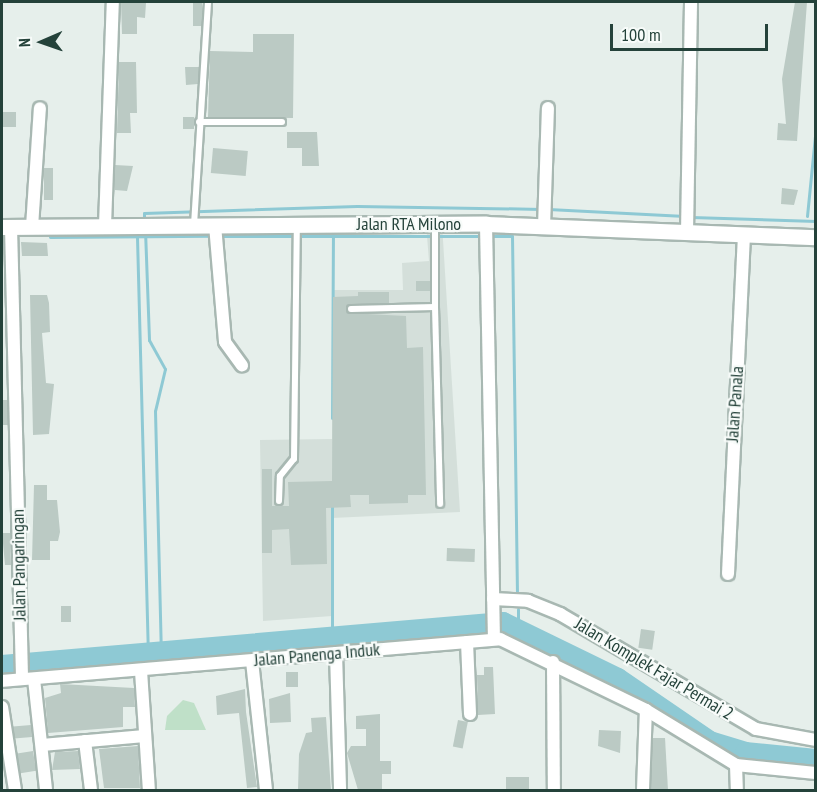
<!DOCTYPE html>
<html>
<head>
<meta charset="utf-8">
<style>
	body { margin:0 }
	#map { position:relative; width:817px; height:792px; overflow:hidden; background:#e6efeb; font-family:"PT Sans Narrow",sans-serif }
	div>[style] { position:absolute }
	.built>* { inset:0; background:#d4dfda }
	.green>* { inset:0; background:#bfe0c8 }
	.stream>* { height:3px; margin:-1.5px; padding:0 1.5px; transform-origin:1.5px; border-radius:1.5px; background:#8ec9d4 }
	.river>* { height:20px; margin:-10px; padding:0 10px; transform-origin:10px; border-radius:10px; background:#8ec9d4 }
	.building>* { inset:0; background:#bbcac4; transform-origin:0 0 }
	.roads { filter:drop-shadow(2px 0 #a8b8b2) drop-shadow(-2px 0 #a8b8b2) drop-shadow(0 2px #a8b8b2) drop-shadow(0 -2px #a8b8b2) }
	.service>* { height:6px; margin:-3px; padding:0 3px; transform-origin:3px; border-radius:3px; background:#fff }
	.minor>* { height:12px; margin:-6px; padding:0 6px; transform-origin:6px; border-radius:6px; background:#fff }
	.tertiary>* { height:15px; margin:-7.5px; padding:0 7.5px; transform-origin:7.5px; border-radius:7.5px; background:#fff }
	span { translate:-50% -50%; white-space:nowrap; text-align:center; line-height:1.15; -webkit-text-stroke:4.5px #f7fbf9; paint-order:stroke }
	.street-label { font-size:18px; color:#24423a }
	.frame { position:absolute; inset:0; border:3px solid #24423a; pointer-events:none }
	.north { position:absolute; left:12px; top:12px; width:60px; height:60px; -webkit-text-stroke:4px #f7fbf9; paint-order:stroke; rotate:268deg; font-size:16px; font-weight:700; line-height:24px; text-align:center; color:#24423a }
	.north::after { content:''; display:block; margin:auto; width:21px; height:27px; background:#24423a; clip-path:polygon(50% 0,100% 100%,50% 72%,0 100%) }
	.scale { position:absolute; left:610px; top:24px; width:158px; height:27px; box-sizing:border-box; border:3px solid #24423a; border-top:0; padding-left:8px; font-size:18px; line-height:21px; white-space:nowrap; color:#24423a; -webkit-text-stroke:4px #f7fbf9; paint-order:stroke }
</style>
</head>
<body>
<div id="map">
	<div class="built">
		<i style="clip-path:polygon(426px 224px,442px 224px,460px 512px,332px 518px,332px 616px,263px 621px,260px 440px,332px 439px,333px 290px,403px 290px,402px 263px,429px 261px)"></i>
	</div>
	<div class="green">
		<i style="clip-path:polygon(183px 700px,194px 703px,206px 730px,165px 730px,167px 716px)"></i>
	</div>
	<div class="stream">
		<i style="left:548px;top:209px;width:137px;rotate:2.9deg"></i>
		<i style="left:807px;top:216px;width:90px;rotate:-84.3deg"></i>
		<i style="left:691px;top:217px;width:125px;rotate:1.8deg"></i>
		<i style="left:144px;top:220px;width:7px;rotate:-90deg"></i>
		<i style="left:144px;top:213px;width:213px;rotate:-1.9deg"></i>
		<i style="left:357px;top:206px;width:184px;rotate:0.9deg"></i>
		<i style="left:145px;top:230px;width:110px;rotate:87.9deg"></i>
		<i style="left:149px;top:340px;width:33px;rotate:61deg"></i>
		<i style="left:165px;top:369px;width:43px;rotate:103.4deg"></i>
		<i style="left:155px;top:411px;width:240px;rotate:88.6deg"></i>
		<i style="left:219px;top:236px;width:264px"></i>
		<i style="left:489px;top:236px;width:23px"></i>
		<i style="left:512px;top:236px;width:356px;rotate:89.2deg"></i>
		<i style="left:50px;top:237px;width:163px;rotate:-0.4deg"></i>
		<i style="left:137px;top:237px;width:415px;rotate:88.5deg"></i>
		<i style="left:332px;top:418px;width:183px;rotate:-89.7deg"></i>
		<i style="left:518px;top:609px;width:20px;rotate:90deg"></i>
		<i style="left:332px;top:636px;width:130px;rotate:-90deg"></i>
		<i style="left:24px;top:667px;width:188px;rotate:-5.8deg"></i>
		<i style="left:211px;top:648px;width:172px;rotate:-3deg"></i>
		<i style="left:383px;top:639px;width:102px;rotate:-9.6deg"></i>
		<i style="left:2px;top:669px;width:16px;rotate:-4deg"></i>
	</div>
	<div class="river">
		<i style="left:2px;top:665px;width:503px;rotate:-4.91deg"></i>
		<i style="left:503px;top:622px;width:128px;rotate:26deg"></i>
		<i style="left:618px;top:678px;width:112px;rotate:34.4deg"></i>
		<i style="left:710px;top:741px;width:37px;rotate:17deg"></i>
		<i style="left:745px;top:752px;width:71px;rotate:5.6deg"></i>
	</div>
	<div class="building">
		<i style="clip-path:polygon(121px 2px,146px 3px,145px 18px,137px 17px,137px 34px,122px 34px)"></i>
		<i style="left:193px;top:2px;width:9px;height:24px"></i>
		<i style="clip-path:polygon(795px 2px,807px 2px,797px 141px,777px 140px,778px 123px,786px 124px,782px 79px)"></i>
		<i style="clip-path:polygon(253px 34px,294px 34px,293px 118px,208px 117px,210px 51px,253px 52px)"></i>
		<i style="clip-path:polygon(119px 62px,136px 62px,137px 113px,130px 113px,131px 133px,117px 133px)"></i>
		<i style="clip-path:polygon(185px 67px,199px 67px,198px 84px,186px 85px)"></i>
		<i style="left:2px;top:112px;width:14px;height:15px"></i>
		<i style="left:183px;top:117px;width:11px;height:12px"></i>
		<i style="clip-path:polygon(287px 132px,317px 132px,319px 166px,302px 166px,302px 148px,287px 148px)"></i>
		<i style="left:213px;top:148px;width:35px;height:25px;rotate:5deg"></i>
		<i style="clip-path:polygon(115px 165px,133px 166px,127px 191px,115px 190px)"></i>
		<i style="left:44px;top:168px;width:9px;height:32px"></i>
		<i style="clip-path:polygon(782px 188px,798px 190px,794px 205px,781px 204px)"></i>
		<i style="clip-path:polygon(21px 242px,47px 243px,48px 256px,22px 256px)"></i>
		<i style="left:416px;top:281px;width:14px;height:10px"></i>
		<i style="clip-path:polygon(358px 292px,389px 292px,389px 303px,350px 304px,348px 313px,406px 316px,407px 348px,423px 347px,426px 495px,408px 495px,408px 503px,369px 504px,369px 495px,350px 495px,351px 507px,326px 508px,327px 564px,291px 565px,289px 529px,272px 530px,272px 553px,262px 553px,262px 469px,272px 469px,272px 506px,289px 506px,288px 482px,332px 481px,333px 297px,358px 296px)"></i>
		<i style="clip-path:polygon(30px 295px,47px 295px,49px 303px,50px 332px,42px 333px,46px 383px,54px 384px,49px 434px,33px 435px)"></i>
		<i style="clip-path:polygon(2px 400px,7px 400px,8px 425px,2px 425px)"></i>
		<i style="clip-path:polygon(34px 485px,47px 485px,47px 500px,57px 500px,60px 532px,58px 541px,50px 541px,50px 560px,32px 560px)"></i>
		<i style="clip-path:polygon(2px 533px,10px 533px,11px 565px,5px 565px)"></i>
		<i style="left:447px;top:548px;width:28px;height:13px;rotate:2deg"></i>
		<i style="left:61px;top:606px;width:10px;height:16px"></i>
		<i style="left:641px;top:629px;width:14px;height:19px;rotate:8deg"></i>
		<i style="clip-path:polygon(484px 667px,493px 667px,495px 714px,478px 715px,477px 675px,484px 675px)"></i>
		<i style="left:286px;top:672px;width:12px;height:15px"></i>
		<i style="clip-path:polygon(60px 684px,134px 688px,135px 707px,123px 707px,123px 727px,48px 733px,45px 698px,61px 693px)"></i>
		<i style="clip-path:polygon(245px 689px,246px 712px,257px 787px,247px 788px,239px 713px,217px 715px,216px 696px)"></i>
		<i style="clip-path:polygon(290px 693px,291px 722px,270px 723px,269px 699px)"></i>
		<i style="clip-path:polygon(380px 714px,380px 761px,391px 761px,391px 774px,382px 774px,382px 790px,358px 790px,347px 753px,351px 746px,366px 746px,366px 729px,356px 729px,356px 716px)"></i>
		<i style="clip-path:polygon(326px 717px,331px 790px,298px 790px,299px 754px,306px 733px,312px 732px,311px 718px)"></i>
		<i style="left:458px;top:720px;width:10px;height:27px;rotate:11deg"></i>
		<i style="left:31px;top:725px;width:12px;height:18px;rotate:85deg"></i>
		<i style="clip-path:polygon(599px 730px,621px 731px,620px 753px,598px 746px)"></i>
		<i style="clip-path:polygon(653px 738px,665px 738px,668px 790px,651px 790px)"></i>
		<i style="clip-path:polygon(138px 746px,140px 788px,104px 788px,99px 749px)"></i>
		<i style="left:33px;top:751px;width:20px;height:16px;rotate:81deg"></i>
		<i style="clip-path:polygon(78px 751px,80px 769px,52px 770px,55px 752px)"></i>
		<i style="left:506px;top:777px;width:23px;height:13px"></i>
	</div>
	<div class="roads">
		<div class="service">
			<i style="left:199px;top:122px;width:83px"></i>
			<i style="left:194px;top:225px;width:223px;rotate:-86.4deg"></i>
			<i style="left:435px;top:307px;width:197px;rotate:88.5deg"></i>
			<i style="left:351px;top:309px;width:84px;rotate:-1.4deg"></i>
			<i style="left:435px;top:307px;width:81px;rotate:-90deg"></i>
			<i style="left:279px;top:501px;width:25px;rotate:-88deg"></i>
			<i style="left:280px;top:476px;width:22px;rotate:-51deg"></i>
			<i style="left:294px;top:459px;width:235px;rotate:-89.3deg"></i>
		</div>
		<div class="minor">
			<i style="left:486px;top:224px;width:415px;rotate:88.9deg"></i>
			<i style="left:215px;top:225px;width:117px;rotate:85.1deg"></i>
			<i style="left:225px;top:342px;width:29px;rotate:54deg"></i>
			<i style="left:105px;top:226px;width:224px;rotate:-88deg"></i>
			<i style="left:11px;top:227px;width:452px;rotate:88.6deg"></i>
			<i style="left:32px;top:227px;width:119px;rotate:-86.2deg"></i>
			<i style="left:544px;top:227px;width:119px;rotate:-88.1deg"></i>
			<i style="left:687px;top:232px;width:230px;rotate:-89deg"></i>
			<i style="left:728px;top:574px;width:340px;rotate:-87.3deg"></i>
			<i style="left:493px;top:599px;width:35px;rotate:3deg"></i>
			<i style="left:528px;top:601px;width:35px;rotate:22deg"></i>
			<i style="left:560px;top:614px;width:227px;rotate:30.4deg"></i>
			<i style="left:756px;top:729px;width:61px;rotate:10.4deg"></i>
			<i style="left:467px;top:642px;width:72px;rotate:87.6deg"></i>
			<i style="left:336px;top:653px;width:137px;rotate:88.3deg"></i>
			<i style="left:252px;top:661px;width:130px;rotate:83.8deg"></i>
			<i style="left:553px;top:662px;width:128px;rotate:89.6deg"></i>
			<i style="left:141px;top:671px;width:119px;rotate:86.2deg"></i>
			<i style="left:34px;top:679px;width:112px;rotate:83.8deg"></i>
			<i style="left:2px;top:681px;width:500px;rotate:-4.8deg"></i>
			<i style="left:500px;top:639px;width:162px;rotate:25.9deg"></i>
			<i style="left:646px;top:710px;width:105px;rotate:31.4deg"></i>
			<i style="left:736px;top:765px;width:80px;rotate:5.7deg"></i>
			<i style="left:2px;top:707px;width:84px;rotate:81.1deg"></i>
			<i style="left:85px;top:741px;width:49px;rotate:83deg"></i>
			<i style="left:42px;top:745px;width:103px;rotate:-5deg"></i>
			<i style="left:736px;top:765px;width:25px;rotate:88deg"></i>
			<i style="left:643px;top:790px;width:80px;rotate:-87.9deg"></i>
		</div>
		<div class="tertiary">
			<i style="left:2px;top:227px;width:484px;rotate:-0.4deg"></i>
			<i style="left:486px;top:224px;width:330px;rotate:2.3deg"></i>
		</div>
	</div>
	<div class="street-label">
		<span style="left:409px;top:224px">Jalan RTA Milono</span>
		<span style="left:735px;top:404px;rotate:-86deg">Jalan Panala</span>
		<span style="left:19px;top:565px;rotate:-91deg">Jalan Pangaringan</span>
		<span style="left:317px;top:655px;rotate:-5deg">Jalan Panenga Induk</span>
		<span style="left:654px;top:669px;rotate:31deg">Jalan Komplek Fajar Permai 2</span>
	</div>
	<div class="frame"></div>
	<div class="north">N</div>
	<div class="scale">100 m</div>
</div>
</body>
</html>
